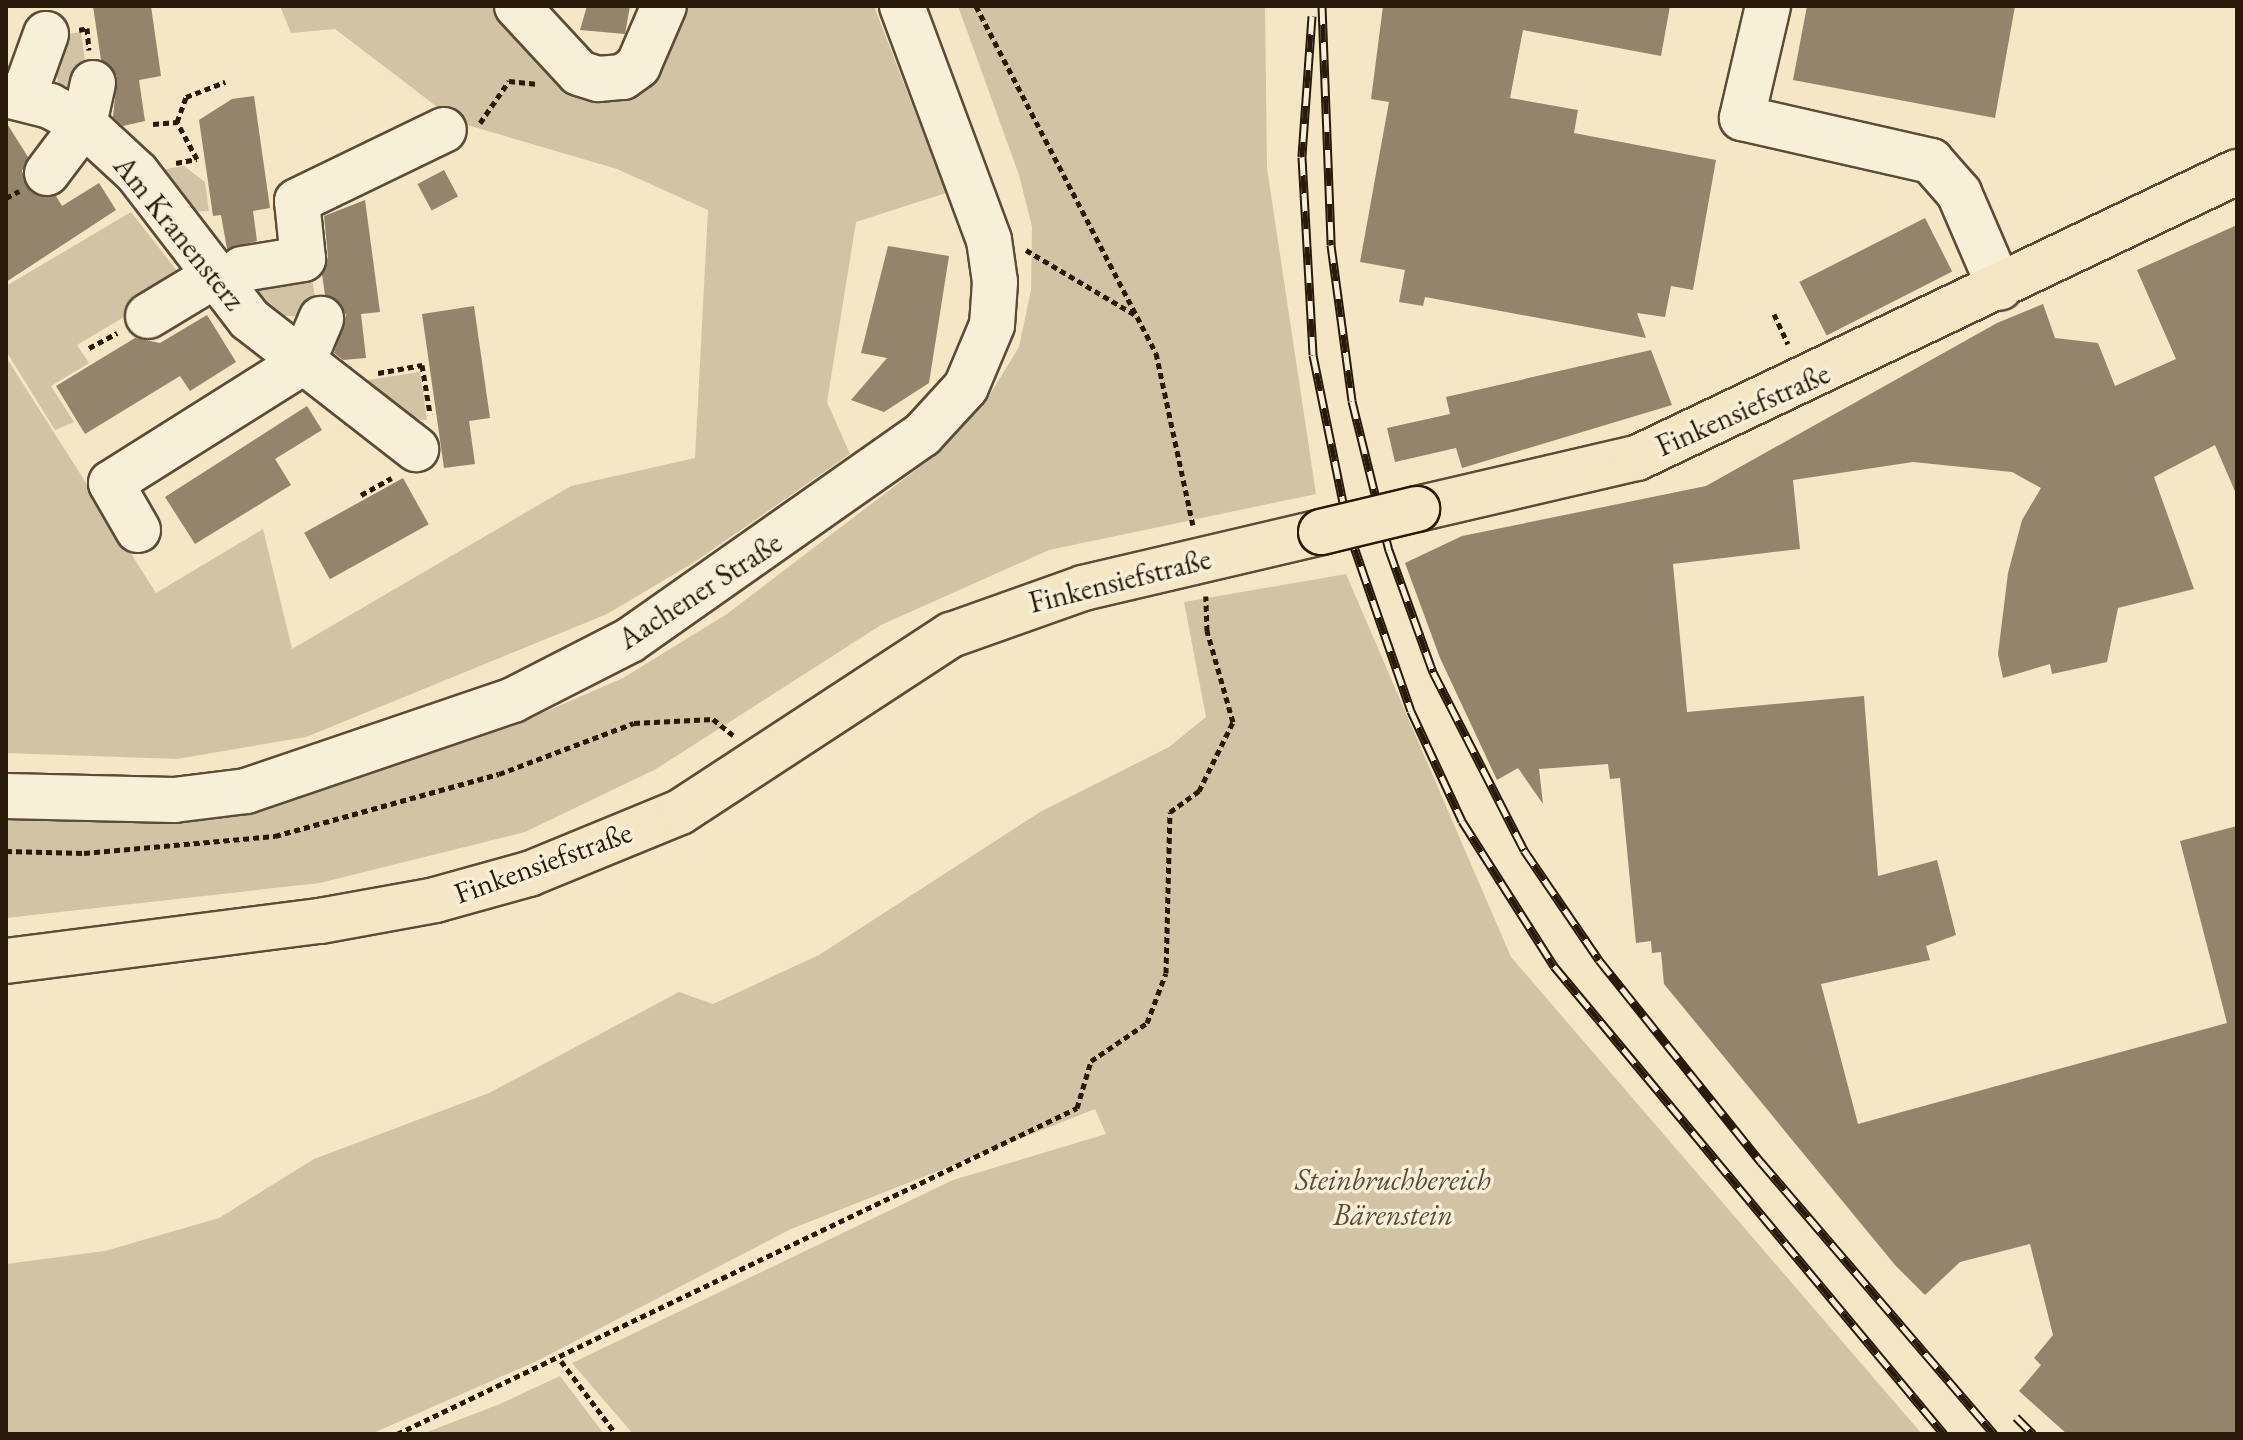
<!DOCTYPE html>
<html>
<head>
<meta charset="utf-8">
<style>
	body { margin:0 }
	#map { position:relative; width:2243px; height:1440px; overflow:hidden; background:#f5e6c5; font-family:"EB Garamond",serif }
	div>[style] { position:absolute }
	.green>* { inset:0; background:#d2c3a5 }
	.building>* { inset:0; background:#93846b; transform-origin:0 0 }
	.path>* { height:5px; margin-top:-2.5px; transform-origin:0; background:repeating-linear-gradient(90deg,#281909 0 6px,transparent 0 10px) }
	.roads { filter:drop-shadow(2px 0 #5b4c38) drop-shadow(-2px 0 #5b4c38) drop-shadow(0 2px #5b4c38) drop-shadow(0 -2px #5b4c38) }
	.minor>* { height:44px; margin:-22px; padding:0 22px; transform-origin:22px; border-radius:22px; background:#f8efd9 }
	.major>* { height:44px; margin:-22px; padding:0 22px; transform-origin:22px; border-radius:22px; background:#f5e6c5 }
	.rail>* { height:9px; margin-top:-4.5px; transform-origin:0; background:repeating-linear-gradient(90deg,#f8efd9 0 18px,#281909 0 36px); box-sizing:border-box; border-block:2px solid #281909 }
	.bridges { filter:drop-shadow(2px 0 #281909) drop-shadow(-2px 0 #281909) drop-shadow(0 2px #281909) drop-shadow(0 -2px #281909) }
	.major-bridge>* { height:44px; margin:-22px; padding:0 22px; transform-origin:22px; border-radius:22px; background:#f5e6c5 }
	span { translate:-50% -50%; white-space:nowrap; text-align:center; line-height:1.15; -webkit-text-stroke:7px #f8efd9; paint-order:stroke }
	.street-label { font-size:30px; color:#281909 }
	.park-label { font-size:30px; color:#5b4c38; font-style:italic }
	.frame { position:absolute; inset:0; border:8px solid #281909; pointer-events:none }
</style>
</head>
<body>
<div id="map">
	<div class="green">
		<i style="clip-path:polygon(280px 6px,498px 6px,629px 92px,683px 6px,874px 6px,946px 193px,856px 222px,827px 402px,850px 454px,693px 563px,607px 614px,306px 737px,177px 759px,6px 753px,6px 357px,156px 593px,263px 529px,292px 649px,571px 486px,695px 458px,708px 210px,617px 169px,457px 122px,335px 29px,291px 33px)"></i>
		<i style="clip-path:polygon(958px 6px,1265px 6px,1267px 168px,1316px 494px,1049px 550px,881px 625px,656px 769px,525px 832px,320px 883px,6px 918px,6px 814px,174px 816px,315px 793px,524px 721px,623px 678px,727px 614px,938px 453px,987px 399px,1019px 347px,1031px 290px,1032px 227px,1019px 175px)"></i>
		<i style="clip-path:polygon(81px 32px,88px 84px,59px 87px,48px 37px)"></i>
		<i style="clip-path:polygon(184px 166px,205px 182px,209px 211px,179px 212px,149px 172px)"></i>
		<i style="clip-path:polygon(131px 212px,185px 281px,77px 345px,89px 363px,51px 386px,74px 422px,55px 430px,6px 351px,6px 286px)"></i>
		<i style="clip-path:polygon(310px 265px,318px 317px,262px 315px,231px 277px)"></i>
		<i style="clip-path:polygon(420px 372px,427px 420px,399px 419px,348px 383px)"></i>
		<i style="clip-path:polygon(1346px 574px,1511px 957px,1922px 1434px,633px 1434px,572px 1363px,953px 1180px,1106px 1134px,1095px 1109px,791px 1229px,537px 1361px,371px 1434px,6px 1434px,6px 1264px,105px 1251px,219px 1218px,314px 1159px,489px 1093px,679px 992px,713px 1004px,819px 955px,1040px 812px,1169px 747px,1206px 717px,1184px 602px)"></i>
		<i style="clip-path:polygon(560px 1376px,604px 1434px,422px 1434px,500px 1404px)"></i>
	</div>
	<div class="building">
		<i style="clip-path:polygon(93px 6px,151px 6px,161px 76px,139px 80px,145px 121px,123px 126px,113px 117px,117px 76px,101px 60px)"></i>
		<i style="clip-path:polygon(587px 6px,630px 6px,625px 34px,580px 30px)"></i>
		<i style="clip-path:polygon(1383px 6px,1670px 6px,1661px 56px,1523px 30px,1510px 98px,1578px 110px,1574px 133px,1716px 160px,1693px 290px,1671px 286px,1665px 317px,1637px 313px,1646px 338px,1425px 297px,1423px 306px,1399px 302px,1405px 270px,1360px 262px,1389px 102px,1371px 99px)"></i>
		<i style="clip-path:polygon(1807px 6px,2015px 6px,1995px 118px,1793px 80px)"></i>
		<i style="clip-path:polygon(254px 96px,270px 208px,253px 211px,257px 241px,227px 249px,221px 215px,213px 216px,199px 120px,232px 99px)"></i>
		<i style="clip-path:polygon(6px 122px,28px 157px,22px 171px,31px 192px,56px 196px,62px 206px,99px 183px,116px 210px,6px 282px)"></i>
		<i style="left:444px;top:170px;width:30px;height:30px;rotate:62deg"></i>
		<i style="clip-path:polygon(365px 200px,380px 312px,361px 314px,366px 358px,343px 360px,334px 353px,346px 315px,340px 303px,325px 295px,322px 274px,328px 257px,324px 216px)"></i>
		<i style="left:1925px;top:218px;width:60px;height:141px;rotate:63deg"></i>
		<i style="clip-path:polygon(2237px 225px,2237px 496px,2215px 445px,2154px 477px,2194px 589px,2118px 608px,2107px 662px,2052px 674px,2050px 664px,2003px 678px,1998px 654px,2008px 573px,2022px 520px,2041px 488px,2012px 472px,1913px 462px,1793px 480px,1800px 549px,1673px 564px,1687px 712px,1864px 696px,1878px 876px,1937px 860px,1956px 935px,1926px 946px,1930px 960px,1821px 984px,1858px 1124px,2227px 1023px,2180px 841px,2237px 826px,2237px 1434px,2067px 1434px,2019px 1391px,2041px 1365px,2034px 1358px,2053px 1335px,2030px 1244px,1960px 1262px,1925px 1295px,1895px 1265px,1664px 984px,1661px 952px,1652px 953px,1651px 941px,1636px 943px,1620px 778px,1610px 779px,1608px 764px,1539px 769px,1543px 804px,1518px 768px,1497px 780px,1440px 658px,1405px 563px,1462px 536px,1706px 486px,1997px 323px,2043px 304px,2055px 338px,2098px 343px,2115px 386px,2176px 359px,2137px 270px)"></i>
		<i style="clip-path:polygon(888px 246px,949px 256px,929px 383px,884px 412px,851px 400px,887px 358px,861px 353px)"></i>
		<i style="clip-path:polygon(474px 306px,490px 418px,469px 421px,475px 464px,444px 468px,422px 314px)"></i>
		<i style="clip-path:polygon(207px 315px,236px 362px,190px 391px,180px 376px,85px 434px,56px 386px,135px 338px,160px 343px)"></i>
		<i style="clip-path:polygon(1651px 350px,1672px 405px,1462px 468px,1456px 448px,1395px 462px,1387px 428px,1450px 414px,1446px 397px)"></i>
		<i style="clip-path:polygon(307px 406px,322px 430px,275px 459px,291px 485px,195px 544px,165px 497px)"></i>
		<i style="left:403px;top:478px;width:53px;height:113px;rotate:61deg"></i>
	</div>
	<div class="path">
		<i style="left:976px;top:6px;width:391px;rotate:62.6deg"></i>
		<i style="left:1156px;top:353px;width:176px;rotate:77.9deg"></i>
		<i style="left:79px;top:30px;width:8px;rotate:-14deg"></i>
		<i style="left:87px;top:28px;width:22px;rotate:85deg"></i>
		<i style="left:480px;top:123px;width:51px;rotate:-55.4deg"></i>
		<i style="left:509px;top:81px;width:29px;rotate:6deg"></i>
		<i style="left:153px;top:124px;width:24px;rotate:-5deg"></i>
		<i style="left:176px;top:163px;width:21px;rotate:-11deg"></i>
		<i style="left:197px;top:159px;width:42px;rotate:-118.4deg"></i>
		<i style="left:177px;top:122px;width:27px;rotate:-70deg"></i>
		<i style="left:186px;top:97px;width:42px;rotate:-21deg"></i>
		<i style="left:6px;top:198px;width:15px;rotate:-28deg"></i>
		<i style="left:1026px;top:250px;width:126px;rotate:30.7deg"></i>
		<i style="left:1774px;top:314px;width:33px;rotate:65deg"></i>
		<i style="left:89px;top:348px;width:32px;rotate:-28deg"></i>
		<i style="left:378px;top:373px;width:45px;rotate:-10.3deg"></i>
		<i style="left:422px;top:365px;width:50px;rotate:80.7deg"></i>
		<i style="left:361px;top:495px;width:35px;rotate:-29deg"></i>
		<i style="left:6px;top:851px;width:78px;rotate:1.5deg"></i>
		<i style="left:84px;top:853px;width:192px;rotate:-5.1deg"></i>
		<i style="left:275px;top:836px;width:232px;rotate:-15.5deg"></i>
		<i style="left:499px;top:774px;width:144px;rotate:-20.7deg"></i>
		<i style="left:634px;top:723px;width:79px;rotate:-2.9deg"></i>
		<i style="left:713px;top:719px;width:26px;rotate:39deg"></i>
		<i style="left:561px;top:1361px;width:91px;rotate:53deg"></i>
		<i style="left:397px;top:1434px;width:754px;rotate:-25.61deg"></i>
		<i style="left:1077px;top:1108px;width:49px;rotate:-73.4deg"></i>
		<i style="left:1091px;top:1061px;width:68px;rotate:-34.2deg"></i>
		<i style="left:1147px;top:1023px;width:53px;rotate:-69.2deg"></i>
		<i style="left:1166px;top:973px;width:161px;rotate:-88.6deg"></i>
		<i style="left:1170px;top:812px;width:36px;rotate:-36deg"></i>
		<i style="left:1199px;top:791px;width:77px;rotate:-63.8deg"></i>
		<i style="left:1233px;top:722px;width:95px;rotate:-105.9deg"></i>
		<i style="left:1207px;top:631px;width:35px;rotate:-92deg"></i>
	</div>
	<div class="roads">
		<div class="minor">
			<i style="left:517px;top:6px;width:91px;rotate:47.2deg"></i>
			<i style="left:579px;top:73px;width:20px;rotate:18deg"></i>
			<i style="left:598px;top:79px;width:25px;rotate:-5deg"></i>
			<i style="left:623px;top:77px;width:19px;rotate:-36deg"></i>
			<i style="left:638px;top:66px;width:65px;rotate:-66.6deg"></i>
			<i style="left:1768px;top:6px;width:115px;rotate:103.1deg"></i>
			<i style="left:1742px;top:118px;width:194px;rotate:12.8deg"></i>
			<i style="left:1931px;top:161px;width:43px;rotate:48.8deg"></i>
			<i style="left:1959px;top:193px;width:103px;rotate:66.7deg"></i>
			<i style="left:6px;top:95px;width:45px;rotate:14deg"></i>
			<i style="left:50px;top:106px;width:38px;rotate:28deg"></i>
			<i style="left:84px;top:124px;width:72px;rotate:42.8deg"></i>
			<i style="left:137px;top:173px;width:184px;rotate:52.5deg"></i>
			<i style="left:249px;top:319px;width:212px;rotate:37.9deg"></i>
			<i style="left:23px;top:98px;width:68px;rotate:-70.2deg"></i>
			<i style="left:47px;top:173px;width:61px;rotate:-52.9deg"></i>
			<i style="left:84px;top:124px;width:42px;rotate:-77.6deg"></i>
			<i style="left:242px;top:269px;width:62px;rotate:-9.3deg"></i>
			<i style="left:303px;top:259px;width:58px;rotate:-95.9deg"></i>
			<i style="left:297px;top:201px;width:163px;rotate:-25.8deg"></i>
			<i style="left:148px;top:316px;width:79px;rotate:-31.1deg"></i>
			<i style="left:138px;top:530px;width:54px;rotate:-119.9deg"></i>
			<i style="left:111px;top:483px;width:227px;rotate:-32.2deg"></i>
			<i style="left:303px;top:362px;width:47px;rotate:-67.3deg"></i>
			<i style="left:6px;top:796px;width:168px;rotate:1.4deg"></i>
			<i style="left:174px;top:800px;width:73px;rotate:-7.1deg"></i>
			<i style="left:246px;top:791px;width:282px;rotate:-18.8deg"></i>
			<i style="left:513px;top:700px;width:131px;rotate:-27.1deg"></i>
			<i style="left:630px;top:640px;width:357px;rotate:-35.1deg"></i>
			<i style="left:922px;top:435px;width:65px;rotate:-47.5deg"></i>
			<i style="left:966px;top:387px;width:67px;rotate:-67.2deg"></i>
			<i style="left:992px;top:325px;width:43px;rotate:-86deg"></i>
			<i style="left:995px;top:282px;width:42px;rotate:-98.1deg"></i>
			<i style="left:989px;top:240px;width:250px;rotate:-110.4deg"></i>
		</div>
		<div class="major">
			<i style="left:1417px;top:509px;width:226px;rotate:-13.1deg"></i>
			<i style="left:1637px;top:458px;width:665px;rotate:-25.49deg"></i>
			<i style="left:6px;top:961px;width:317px;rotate:-7.3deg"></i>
			<i style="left:320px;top:921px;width:117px;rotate:-10.3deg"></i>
			<i style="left:435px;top:900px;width:98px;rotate:-15.5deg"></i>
			<i style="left:529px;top:874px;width:163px;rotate:-22.3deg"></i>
			<i style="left:680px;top:812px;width:324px;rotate:-33.2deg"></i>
			<i style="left:951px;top:635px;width:140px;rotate:-19.6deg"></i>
			<i style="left:1083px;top:588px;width:244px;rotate:-13.2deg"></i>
		</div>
	</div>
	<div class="rail">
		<i style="left:1322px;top:6px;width:239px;rotate:87.8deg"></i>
		<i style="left:1331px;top:245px;width:157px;rotate:82.3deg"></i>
		<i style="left:1352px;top:401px;width:154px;rotate:76.1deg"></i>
		<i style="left:1389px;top:550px;width:130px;rotate:70.2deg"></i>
		<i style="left:1433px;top:672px;width:200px;rotate:62.9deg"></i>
		<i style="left:1524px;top:850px;width:133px;rotate:55.7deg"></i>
		<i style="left:1599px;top:960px;width:259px;rotate:51.3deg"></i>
		<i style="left:1761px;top:1162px;width:358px;rotate:49.4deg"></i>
		<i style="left:1312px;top:16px;width:141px;rotate:94.1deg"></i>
		<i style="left:1302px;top:157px;width:198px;rotate:86.8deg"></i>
		<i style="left:1313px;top:355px;width:181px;rotate:78.5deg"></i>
		<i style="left:1349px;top:532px;width:189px;rotate:70.9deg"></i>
		<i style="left:1411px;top:711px;width:121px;rotate:65.1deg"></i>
		<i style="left:1462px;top:821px;width:172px;rotate:57.6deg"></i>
		<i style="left:1554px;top:966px;width:609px;rotate:50.19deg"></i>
		<i style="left:2016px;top:1417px;width:24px;rotate:45deg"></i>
	</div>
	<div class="bridges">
		<div class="major-bridge">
			<i style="left:1321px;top:532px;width:99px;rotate:-13.5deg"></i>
		</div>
	</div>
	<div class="street-label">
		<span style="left:179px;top:233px;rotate:51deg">Am Kranensterz</span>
		<span style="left:1743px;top:410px;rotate:-24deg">Finkensiefstraße</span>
		<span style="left:1120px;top:581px;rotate:-14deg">Finkensiefstraße</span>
		<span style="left:700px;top:591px;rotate:-33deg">Aachener Straße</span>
		<span style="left:543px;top:863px;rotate:-20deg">Finkensiefstraße</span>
	</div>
	<div class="park-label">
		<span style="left:1393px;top:1197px">Steinbruchbereich<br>Bärenstein</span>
	</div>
	<div class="frame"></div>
</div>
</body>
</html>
